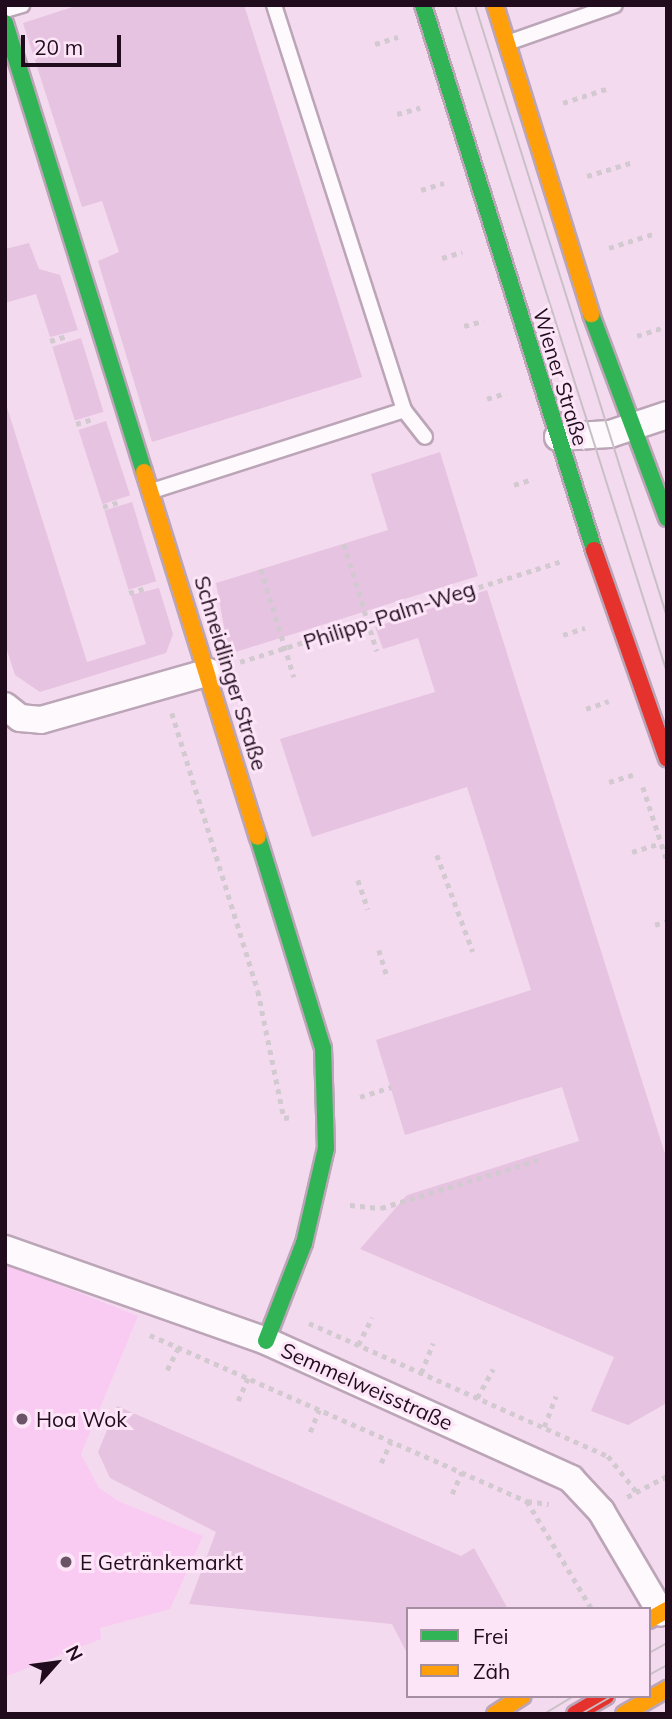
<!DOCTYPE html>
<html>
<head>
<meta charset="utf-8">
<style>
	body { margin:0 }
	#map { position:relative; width:672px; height:1719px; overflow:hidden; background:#f4daef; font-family:Mulish,sans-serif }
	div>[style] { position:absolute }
	.built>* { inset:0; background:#facbf2 }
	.green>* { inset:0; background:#e6c3e0; transform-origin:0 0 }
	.path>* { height:4.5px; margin-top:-2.25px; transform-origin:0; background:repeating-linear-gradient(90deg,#d2cad0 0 5px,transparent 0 10px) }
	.roads { filter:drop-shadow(2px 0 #bba5b7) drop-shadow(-2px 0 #bba5b7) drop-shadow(0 2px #bba5b7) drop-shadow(0 -2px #bba5b7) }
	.lane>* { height:14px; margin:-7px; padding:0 7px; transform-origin:7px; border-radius:7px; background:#fdf9fd }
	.street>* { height:26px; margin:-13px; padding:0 13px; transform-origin:13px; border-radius:13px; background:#fdf9fd }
	.fast>* { height:16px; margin:-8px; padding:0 8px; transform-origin:8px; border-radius:8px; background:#30b455 }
	.slow>* { height:16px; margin:-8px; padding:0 8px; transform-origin:8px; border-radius:8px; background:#ff9f0a }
	.jam>* { height:16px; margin:-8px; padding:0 8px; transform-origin:8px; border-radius:8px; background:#e5322d }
	.tram>* { height:2px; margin:-1px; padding:0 1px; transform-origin:1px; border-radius:1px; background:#c8c0c6 }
	.dots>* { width:19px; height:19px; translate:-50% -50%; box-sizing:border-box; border:4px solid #fde5f8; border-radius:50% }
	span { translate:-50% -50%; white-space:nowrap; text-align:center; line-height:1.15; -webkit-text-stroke:6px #fde5f8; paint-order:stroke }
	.street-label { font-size:21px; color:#210c1e }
	.poi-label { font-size:21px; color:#210c1e }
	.left { translate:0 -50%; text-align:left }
	.frame { position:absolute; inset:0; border:7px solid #210c1e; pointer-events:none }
	.legend { position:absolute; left:406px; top:1607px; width:245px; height:91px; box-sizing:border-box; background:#fde5f8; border:2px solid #a58ea1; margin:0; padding:9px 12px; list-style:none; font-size:21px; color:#210c1e }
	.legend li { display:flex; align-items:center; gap:14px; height:35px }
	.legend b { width:35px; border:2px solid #a58ea1 }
	.north { position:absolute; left:21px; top:1628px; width:70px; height:70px; -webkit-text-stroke:5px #fde5f8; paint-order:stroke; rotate:62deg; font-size:19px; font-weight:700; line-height:28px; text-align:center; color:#210c1e }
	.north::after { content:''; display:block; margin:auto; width:24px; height:32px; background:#210c1e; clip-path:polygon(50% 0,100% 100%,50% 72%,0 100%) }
	.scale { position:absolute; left:21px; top:35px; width:100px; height:32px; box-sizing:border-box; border:4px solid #210c1e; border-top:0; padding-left:9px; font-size:21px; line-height:24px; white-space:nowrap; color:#210c1e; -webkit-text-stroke:5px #fde5f8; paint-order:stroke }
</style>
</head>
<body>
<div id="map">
	<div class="built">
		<i style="clip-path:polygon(5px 1264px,138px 1316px,81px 1454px,99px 1488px,118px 1501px,203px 1536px,170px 1609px,100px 1628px,101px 1639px,5px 1677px)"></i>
	</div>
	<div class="green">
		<i style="clip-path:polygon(79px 5px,244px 5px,362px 377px,152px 442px,98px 261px,119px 252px,102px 201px,82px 207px,23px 23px)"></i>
		<i style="clip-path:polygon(29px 243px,39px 269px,60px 275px,78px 330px,50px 337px,36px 294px,5px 303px,5px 249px)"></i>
		<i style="left:81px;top:338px;width:77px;height:30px;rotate:73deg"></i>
		<i style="clip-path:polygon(5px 401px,87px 662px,146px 644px,131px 595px,159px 588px,173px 634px,166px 653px,40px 692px,15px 675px,5px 644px)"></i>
		<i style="left:106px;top:421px;width:78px;height:29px;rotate:72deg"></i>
		<i style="clip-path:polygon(440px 452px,478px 576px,229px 654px,216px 583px,388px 530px,371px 474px)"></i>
		<i style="left:132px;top:502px;width:83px;height:29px;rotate:73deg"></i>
		<i style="clip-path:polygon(487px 590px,667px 1160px,667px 1403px,628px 1425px,591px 1411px,614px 1357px,360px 1249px,407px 1195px,579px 1141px,562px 1087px,405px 1135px,376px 1040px,531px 990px,484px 840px,467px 787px,312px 837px,280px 739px,435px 692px,418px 638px,383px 649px,375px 627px)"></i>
		<i style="clip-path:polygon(117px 1406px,461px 1556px,474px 1548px,508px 1609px,408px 1609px,408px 1655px,392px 1624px,189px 1604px,216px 1532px,110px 1478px,98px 1452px)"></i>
	</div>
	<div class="path">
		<i style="left:375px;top:44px;width:24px;rotate:-17deg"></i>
		<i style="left:563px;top:103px;width:48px;rotate:-18.1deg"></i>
		<i style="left:397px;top:114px;width:24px;rotate:-15deg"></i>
		<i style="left:587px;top:176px;width:48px;rotate:-16.9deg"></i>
		<i style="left:421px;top:190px;width:24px;rotate:-17deg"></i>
		<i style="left:609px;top:248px;width:49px;rotate:-17.7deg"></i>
		<i style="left:442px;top:258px;width:21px;rotate:-17deg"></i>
		<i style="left:464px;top:326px;width:20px;rotate:-15deg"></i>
		<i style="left:637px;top:336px;width:32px;rotate:-18deg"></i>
		<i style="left:50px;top:341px;width:17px;rotate:-17deg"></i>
		<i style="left:487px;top:399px;width:20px;rotate:-18deg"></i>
		<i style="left:76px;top:424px;width:17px;rotate:-17deg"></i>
		<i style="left:514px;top:485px;width:20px;rotate:-18deg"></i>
		<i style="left:103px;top:507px;width:16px;rotate:-18deg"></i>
		<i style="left:344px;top:544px;width:112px;rotate:72.9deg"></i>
		<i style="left:261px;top:569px;width:113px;rotate:73deg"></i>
		<i style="left:129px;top:593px;width:17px;rotate:-17deg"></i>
		<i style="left:563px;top:635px;width:23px;rotate:-18deg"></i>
		<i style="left:240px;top:662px;width:337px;rotate:-17.4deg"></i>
		<i style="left:586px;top:709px;width:24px;rotate:-19deg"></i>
		<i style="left:172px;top:713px;width:291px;rotate:72.8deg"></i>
		<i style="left:258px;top:991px;width:130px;rotate:78.4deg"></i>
		<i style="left:284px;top:1118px;width:7px;rotate:-8deg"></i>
		<i style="left:609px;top:782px;width:27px;rotate:-17deg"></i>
		<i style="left:643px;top:787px;width:78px;rotate:72deg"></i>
		<i style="left:632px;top:852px;width:30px;rotate:-17deg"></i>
		<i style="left:437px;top:855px;width:103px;rotate:69.6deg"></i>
		<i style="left:358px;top:880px;width:31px;rotate:71deg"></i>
		<i style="left:655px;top:925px;width:13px;rotate:-18deg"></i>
		<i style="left:379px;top:950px;width:30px;rotate:73deg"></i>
		<i style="left:360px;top:1097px;width:33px;rotate:-18deg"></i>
		<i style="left:350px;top:1205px;width:31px;rotate:6deg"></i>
		<i style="left:381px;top:1208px;width:164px;rotate:-17deg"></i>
		<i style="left:309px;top:1323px;width:327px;rotate:24deg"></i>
		<i style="left:608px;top:1456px;width:46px;rotate:51.1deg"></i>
		<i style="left:150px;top:1335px;width:412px;rotate:23.8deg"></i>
		<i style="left:527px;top:1501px;width:126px;rotate:59deg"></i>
		<i style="left:358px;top:1345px;width:31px;rotate:-63deg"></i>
		<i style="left:167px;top:1370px;width:25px;rotate:-63deg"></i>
		<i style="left:421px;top:1373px;width:32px;rotate:-68deg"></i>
		<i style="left:477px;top:1398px;width:33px;rotate:-61deg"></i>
		<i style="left:238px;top:1401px;width:25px;rotate:-67deg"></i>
		<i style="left:544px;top:1427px;width:33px;rotate:-69deg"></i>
		<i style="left:310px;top:1432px;width:24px;rotate:-68deg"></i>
		<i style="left:381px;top:1463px;width:23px;rotate:-65deg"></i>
		<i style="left:452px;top:1494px;width:24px;rotate:-66deg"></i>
		<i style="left:627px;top:1497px;width:45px;rotate:-27.7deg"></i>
		<i style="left:527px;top:1501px;width:22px;rotate:8deg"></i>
	</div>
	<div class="roads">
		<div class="lane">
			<i style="left:274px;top:5px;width:425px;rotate:72.2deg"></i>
			<i style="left:404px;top:410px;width:34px;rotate:52deg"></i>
			<i style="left:5px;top:10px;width:18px;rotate:-16deg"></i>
			<i style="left:510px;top:42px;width:111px;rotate:-19.4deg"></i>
			<i style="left:152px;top:491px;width:265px;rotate:-17.8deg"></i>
		</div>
		<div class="street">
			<i style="left:558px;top:437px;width:52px;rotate:-3.3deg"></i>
			<i style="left:610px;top:434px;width:60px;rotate:-18.4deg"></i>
			<i style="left:5px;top:706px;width:19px;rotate:39deg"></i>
			<i style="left:20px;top:718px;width:21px;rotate:5deg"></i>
			<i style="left:41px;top:720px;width:175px;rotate:-15.9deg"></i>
			<i style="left:5px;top:1249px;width:277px;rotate:19.4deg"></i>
			<i style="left:266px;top:1341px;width:335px;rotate:24.3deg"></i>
			<i style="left:571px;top:1479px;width:44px;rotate:46.8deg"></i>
			<i style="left:601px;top:1511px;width:118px;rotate:59.5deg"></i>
		</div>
		<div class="fast">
			<i style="left:423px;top:5px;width:571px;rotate:72.58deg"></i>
			<i style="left:5px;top:23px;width:470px;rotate:72.8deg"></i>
			<i style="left:591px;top:314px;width:218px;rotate:69.6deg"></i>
			<i style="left:258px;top:837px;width:221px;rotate:72.9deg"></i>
			<i style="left:323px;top:1048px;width:100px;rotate:88.3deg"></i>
			<i style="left:326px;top:1148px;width:98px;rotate:103deg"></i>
			<i style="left:304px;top:1243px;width:105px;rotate:111.2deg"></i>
		</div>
		<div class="slow">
			<i style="left:495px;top:5px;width:324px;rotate:72.7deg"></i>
			<i style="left:144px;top:472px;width:382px;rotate:72.7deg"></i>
			<i style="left:649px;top:1620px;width:21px;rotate:-29deg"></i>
			<i style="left:495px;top:1714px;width:33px;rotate:-33deg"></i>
			<i style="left:624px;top:1714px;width:50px;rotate:-30.2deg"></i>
		</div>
		<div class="jam">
			<i style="left:594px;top:550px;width:221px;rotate:70.7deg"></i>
			<i style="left:575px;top:1714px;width:36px;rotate:-30deg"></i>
		</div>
	</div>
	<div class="tram">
		<i style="left:455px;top:5px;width:701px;rotate:72.39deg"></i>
		<i style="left:475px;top:5px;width:641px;rotate:72.58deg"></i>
		<i style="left:649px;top:1653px;width:21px;rotate:-29deg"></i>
		<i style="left:649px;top:1675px;width:21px;rotate:-29deg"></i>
		<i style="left:544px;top:1714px;width:35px;rotate:-31deg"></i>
		<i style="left:581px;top:1714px;width:36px;rotate:-30deg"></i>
	</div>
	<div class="dots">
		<i style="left:22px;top:1419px;background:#6b5467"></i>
		<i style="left:66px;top:1562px;background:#6b5467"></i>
	</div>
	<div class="street-label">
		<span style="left:561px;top:377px;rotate:73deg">Wiener Straße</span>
		<span style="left:389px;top:615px;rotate:-18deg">Philipp-Palm-Weg</span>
		<span style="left:231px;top:673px;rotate:73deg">Schneidlinger Straße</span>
		<span style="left:367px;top:1386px;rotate:24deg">Semmelweisstraße</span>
	</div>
	<div class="poi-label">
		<span class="left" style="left:36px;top:1419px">Hoa Wok</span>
		<span class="left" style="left:80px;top:1562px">E Getränkemarkt</span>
	</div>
	<div class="frame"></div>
	<ul class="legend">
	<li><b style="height:9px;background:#30b455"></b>Frei</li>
	<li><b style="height:9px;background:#ff9f0a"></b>Zäh</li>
	</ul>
	<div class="north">N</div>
	<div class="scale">20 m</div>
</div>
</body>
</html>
